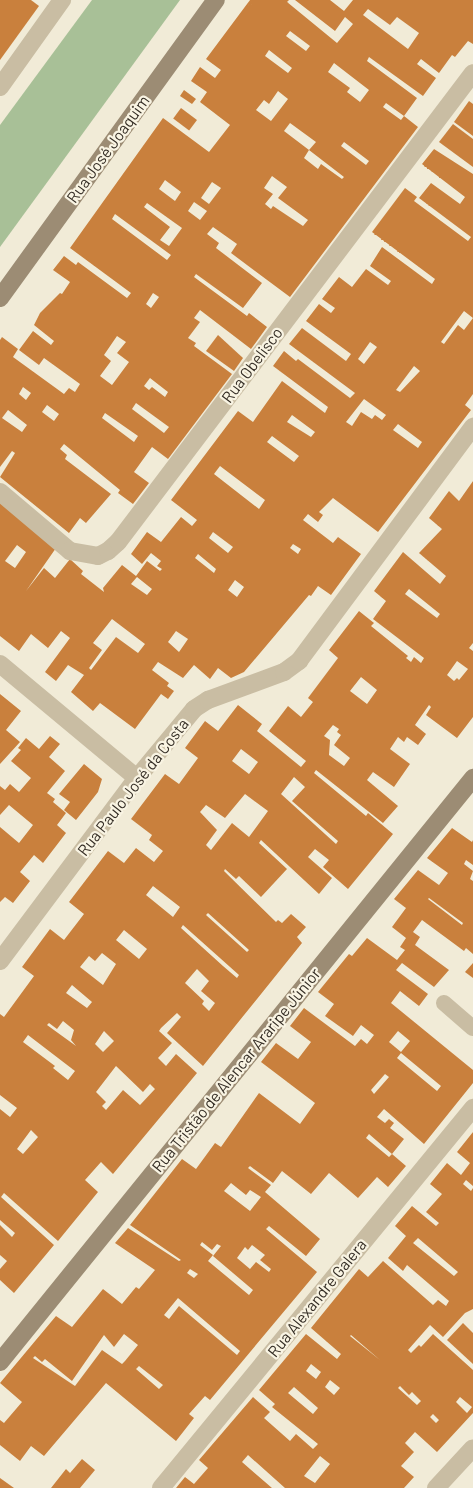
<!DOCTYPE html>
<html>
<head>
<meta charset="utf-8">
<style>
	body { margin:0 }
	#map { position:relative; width:473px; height:1488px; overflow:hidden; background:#f1ebd7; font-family:Barlow,sans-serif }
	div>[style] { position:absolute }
	.green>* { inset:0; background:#a8c097 }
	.building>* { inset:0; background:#c9803d; transform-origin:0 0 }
	.lane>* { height:16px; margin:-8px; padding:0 8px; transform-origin:8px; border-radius:8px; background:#c9bda3 }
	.street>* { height:18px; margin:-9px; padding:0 9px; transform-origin:9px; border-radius:9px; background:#c9bda3 }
	.secondary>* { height:18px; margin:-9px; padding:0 9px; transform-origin:9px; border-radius:9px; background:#9c8c74 }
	span { translate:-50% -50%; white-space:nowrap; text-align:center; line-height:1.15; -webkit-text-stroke:4.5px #f9f4e3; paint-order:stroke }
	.street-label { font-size:16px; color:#342d25 }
</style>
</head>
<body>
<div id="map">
	<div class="green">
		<i style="clip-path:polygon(92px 0,180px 0,0 247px,0 125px)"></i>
	</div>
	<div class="building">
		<i style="clip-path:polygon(0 0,31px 0,39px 6px,0 60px)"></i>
		<i style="clip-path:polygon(evenodd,250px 0,289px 0,287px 2px,337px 43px,353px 24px,345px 17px,335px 31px,295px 0,330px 0,344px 11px,353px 0,473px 0,473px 44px,468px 41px,455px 57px,452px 55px,439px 73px,421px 59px,417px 64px,436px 78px,423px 96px,369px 57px,367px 61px,417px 98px,404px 116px,386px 103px,383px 107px,401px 120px,404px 116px,418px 127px,290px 297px,231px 253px,237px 244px,213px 227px,207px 234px,219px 243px,216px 248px,262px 283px,243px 308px,196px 274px,194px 277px,247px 316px,249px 313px,267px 327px,251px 349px,200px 310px,194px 318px,200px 322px,188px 338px,196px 343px,194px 346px,232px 374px,168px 459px,152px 447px,134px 472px,149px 483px,133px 504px,118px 493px,120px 490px,64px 444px,60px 449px,67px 455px,65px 459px,111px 494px,86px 523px,80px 518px,69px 533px,0 477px,15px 453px,12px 451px,0 467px,0 340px,2px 337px,18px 349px,13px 357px,64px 394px,69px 388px,75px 392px,80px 384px,44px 358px,39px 365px,19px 350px,33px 331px,51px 345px,54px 341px,34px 325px,40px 313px,60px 293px,62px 294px,70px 282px,53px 270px,64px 256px,76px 265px,78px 262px,127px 298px,131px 293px,70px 248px,163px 118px,209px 152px,230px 125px,200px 102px,207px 92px,191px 81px,200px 67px,215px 78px,221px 70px,206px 59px,250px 0,368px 9px,390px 25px,397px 17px,419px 33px,408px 49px,363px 15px,368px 9px,250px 0,290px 31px,310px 46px,306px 51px,286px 36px,290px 31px,250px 0,269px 50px,292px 68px,288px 73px,265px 56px,269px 50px,250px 0,334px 63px,369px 90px,360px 102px,347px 92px,350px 88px,328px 72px,334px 63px,250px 0,278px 91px,288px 99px,271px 121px,256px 110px,264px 100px,269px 104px,278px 91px,250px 0,290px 123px,316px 142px,309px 150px,284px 131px,290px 123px,250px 0,344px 142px,369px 161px,366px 165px,341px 146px,344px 142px,250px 0,309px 150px,344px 177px,342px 179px,321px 164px,318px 169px,304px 158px,309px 150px,250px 0,272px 176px,287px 187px,278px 198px,308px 220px,303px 226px,273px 206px,271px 209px,265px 204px,273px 194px,264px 188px,272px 176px,250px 0,165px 180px,181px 192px,175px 201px,159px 189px,165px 180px,250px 0,212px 182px,221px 188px,209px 204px,201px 198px,212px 182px,250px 0,194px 202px,207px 211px,200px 220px,188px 211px,194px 202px,250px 0,147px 203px,182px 228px,169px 246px,160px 240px,170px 227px,144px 207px,147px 203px,250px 0,115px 214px,171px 255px,167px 260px,112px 219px,115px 214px,250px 0,153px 293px,159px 297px,151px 308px,146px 304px,153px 293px,250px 0,117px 336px,126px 342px,117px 353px,129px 362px,112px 385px,100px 376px,111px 361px,104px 355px,117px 336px,250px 0,150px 378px,168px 392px,165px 397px,152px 387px,149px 390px,144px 386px,150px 378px,250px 0,23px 387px,31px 393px,26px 400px,19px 394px,23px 387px,250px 0,136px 403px,169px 427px,164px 433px,132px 409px,136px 403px,250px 0,47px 405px,59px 414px,54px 421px,42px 412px,47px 405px,250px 0,8px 410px,27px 425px,22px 432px,2px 418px,8px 410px,250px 0,105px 413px,138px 436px,134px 442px,102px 418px,105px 413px)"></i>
		<i style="clip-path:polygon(184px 90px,196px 99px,192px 104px,180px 96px)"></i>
		<i style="clip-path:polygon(469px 101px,473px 104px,473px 136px,454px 122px)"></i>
		<i style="left:181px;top:108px;width:20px;height:13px;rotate:37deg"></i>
		<i style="clip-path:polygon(453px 124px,473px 139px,473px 167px,439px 142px)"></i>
		<i style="clip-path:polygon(evenodd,434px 149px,473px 174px,473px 394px,465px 405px,471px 410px,378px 532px,333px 498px,319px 512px,323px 515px,318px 522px,308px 514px,303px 520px,333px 543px,338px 537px,361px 554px,331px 595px,318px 586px,311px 596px,309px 595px,244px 672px,231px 678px,218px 668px,210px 679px,194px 665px,183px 678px,158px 662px,152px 670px,169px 683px,167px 686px,174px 691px,168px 699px,161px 694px,135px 729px,100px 703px,93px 711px,71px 692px,84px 675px,68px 665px,56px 681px,45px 672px,70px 638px,61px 631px,48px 648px,31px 634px,19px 651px,0 636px,0 501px,56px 548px,26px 591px,44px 568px,55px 578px,70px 559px,83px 571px,81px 574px,104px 592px,103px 588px,122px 565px,136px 576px,147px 561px,160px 571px,162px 569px,157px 566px,161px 561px,151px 553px,142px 564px,131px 554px,147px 532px,161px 542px,181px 517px,192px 526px,197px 520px,171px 500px,238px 411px,253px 422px,282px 381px,325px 413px,328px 407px,273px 366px,284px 351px,296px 361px,298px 359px,350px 398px,355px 393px,289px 344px,302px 328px,346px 361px,351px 354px,306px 321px,319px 304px,331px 313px,335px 308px,322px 299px,339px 277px,352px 287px,366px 269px,388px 285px,391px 281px,370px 266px,382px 247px,432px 284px,435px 279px,372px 232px,405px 188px,417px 197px,414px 201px,468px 241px,471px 237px,419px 198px,431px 183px,460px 204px,465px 197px,422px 164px,434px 149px,464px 311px,473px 318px,464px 330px,458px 325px,444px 344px,441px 342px,464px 311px,434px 149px,370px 342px,377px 347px,364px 364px,358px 359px,370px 342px,434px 149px,414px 366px,420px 371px,400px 392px,396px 390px,414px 366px,434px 149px,364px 399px,386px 415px,382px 420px,375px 415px,372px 419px,361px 412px,352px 426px,346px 422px,364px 399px,434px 149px,292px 415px,315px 432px,311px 437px,287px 422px,292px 415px,434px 149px,398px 424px,422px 442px,418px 448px,393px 430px,398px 424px,434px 149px,272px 436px,299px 456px,294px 462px,267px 442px,272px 436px,434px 149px,220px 466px,265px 500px,259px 509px,214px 474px,220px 466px,434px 149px,213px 532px,233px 547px,228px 553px,209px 538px,213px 532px,434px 149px,293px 544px,301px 549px,298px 554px,290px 548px,293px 544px,434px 149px,17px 545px,26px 552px,15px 568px,5px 561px,17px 545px,434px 149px,198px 554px,216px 569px,214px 573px,195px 558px,198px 554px,434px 149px,137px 577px,152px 589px,147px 595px,131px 584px,137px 577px,434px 149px,235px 580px,244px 587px,237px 597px,228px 590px,235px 580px,434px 149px,112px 619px,145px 644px,138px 653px,116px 637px,91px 670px,89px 668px,102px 650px,93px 643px,112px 619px,434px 149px,176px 631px,188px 639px,179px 652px,168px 642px,176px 631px)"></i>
		<i style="clip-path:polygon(218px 335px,243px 358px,234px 371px,206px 351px)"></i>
		<i style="clip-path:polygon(evenodd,473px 481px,473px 643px,469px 648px,473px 651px,473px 717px,457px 738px,426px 715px,431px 707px,429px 705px,415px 725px,426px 734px,418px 745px,407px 737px,404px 742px,398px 737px,390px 749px,410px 764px,394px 787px,373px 772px,367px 780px,398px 806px,383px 823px,316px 770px,314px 773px,366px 816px,368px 813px,393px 834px,348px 889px,323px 867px,329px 860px,315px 849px,308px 857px,332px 878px,319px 894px,261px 840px,259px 843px,287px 869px,261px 897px,239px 876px,236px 879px,225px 869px,224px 871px,276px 922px,278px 920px,282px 923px,291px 914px,306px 927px,297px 937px,302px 943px,203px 1066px,167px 1033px,181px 1017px,177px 1013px,161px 1028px,159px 1031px,172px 1043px,158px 1058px,166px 1066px,176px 1054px,197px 1073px,113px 1174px,101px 1162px,85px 1180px,98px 1192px,58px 1241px,4px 1193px,1px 1197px,54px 1245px,14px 1293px,0 1280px,0 1269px,7px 1261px,0 1255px,0 1225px,12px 1237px,15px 1233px,0 1220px,0 1109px,10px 1117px,17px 1108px,0 1095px,0 1014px,4px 1017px,34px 976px,22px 967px,50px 929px,64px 940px,84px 914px,69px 902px,108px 851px,124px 863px,136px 848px,154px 862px,163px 851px,149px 840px,152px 835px,131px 819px,165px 774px,179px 784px,198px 758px,185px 748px,205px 721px,218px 731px,238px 705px,262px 724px,257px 731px,301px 767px,306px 761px,269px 731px,288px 706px,301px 717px,313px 702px,308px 698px,338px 658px,329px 650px,359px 611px,374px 623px,371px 626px,408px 656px,406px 658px,411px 662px,414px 657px,421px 663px,424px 658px,373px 619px,386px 601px,374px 591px,403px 552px,440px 584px,446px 576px,419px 553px,442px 529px,429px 518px,449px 491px,459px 501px,473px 481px,409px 589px,440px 614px,437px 618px,405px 594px,409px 589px,473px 481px,457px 661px,468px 669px,459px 680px,457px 678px,454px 681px,447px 675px,457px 661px,473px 481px,361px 677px,377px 690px,367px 704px,350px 691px,361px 677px,473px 481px,333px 725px,339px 729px,337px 732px,341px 735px,334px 745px,350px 758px,344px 766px,329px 755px,330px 740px,324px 736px,333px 725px,473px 481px,241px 749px,258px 762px,249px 774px,232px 761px,241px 749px,473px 481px,294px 777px,305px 787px,292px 801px,338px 841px,336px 844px,281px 794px,294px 777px,473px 481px,245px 794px,268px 811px,249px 837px,232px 823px,211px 850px,206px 845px,217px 830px,200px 812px,206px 805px,225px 818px,245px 794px,473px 481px,153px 886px,180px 907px,173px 917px,146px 895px,153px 886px,473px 481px,208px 913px,249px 950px,247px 952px,206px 915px,208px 913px,473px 481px,183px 925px,239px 975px,237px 978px,223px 966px,181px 928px,183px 925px,473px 481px,124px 930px,147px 949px,139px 959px,116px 940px,124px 930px,473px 481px,102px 953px,116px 964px,103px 985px,80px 967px,89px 956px,95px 961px,102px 953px,473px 481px,197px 969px,209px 981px,201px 991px,215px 1003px,209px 1011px,202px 1004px,204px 1001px,185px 983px,197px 969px,473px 481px,72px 985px,92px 1002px,87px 1008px,66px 993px,72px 985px,473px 481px,63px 1021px,74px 1030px,71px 1040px,76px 1046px,47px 1025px,49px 1023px,57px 1029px,63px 1021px,473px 481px,104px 1031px,114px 1041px,103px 1052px,95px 1044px,104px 1031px,473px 481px,28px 1035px,75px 1071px,68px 1080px,53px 1068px,55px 1066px,23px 1042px,28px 1035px,473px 481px,116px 1066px,143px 1092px,150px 1084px,155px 1089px,140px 1105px,123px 1090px,106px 1110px,102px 1106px,106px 1102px,96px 1092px,116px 1066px,473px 481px,31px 1130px,38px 1137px,23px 1154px,17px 1149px,31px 1130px)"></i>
		<i style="clip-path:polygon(0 694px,21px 711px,6px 730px,20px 742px,0 764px)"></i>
		<i style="clip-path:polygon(50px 736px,60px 744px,49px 757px,65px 771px,47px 793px,55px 799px,53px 802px,66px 813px,57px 825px,66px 833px,43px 863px,34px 855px,20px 872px,30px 881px,13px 903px,5px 897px,0 902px,0 827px,19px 843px,33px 825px,9px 805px,0 815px,0 786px,5px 790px,10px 784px,19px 792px,31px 778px,11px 761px,21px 750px,18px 748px,26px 738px,39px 749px)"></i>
		<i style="clip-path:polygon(84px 764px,102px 779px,98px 792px,76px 820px,64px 810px,70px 802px,59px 794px)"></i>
		<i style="clip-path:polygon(evenodd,452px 828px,472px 842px,473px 840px,473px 865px,466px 860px,464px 864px,473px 871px,470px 879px,473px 881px,473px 954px,466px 948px,464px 951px,422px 920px,413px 932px,420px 937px,415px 945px,449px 970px,434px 987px,402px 963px,396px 970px,428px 994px,419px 1006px,400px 991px,391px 1003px,473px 1070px,473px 1083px,424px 1144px,384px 1109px,377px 1117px,385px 1123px,389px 1119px,394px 1123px,390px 1128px,404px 1139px,392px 1154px,406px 1166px,388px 1187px,377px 1177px,358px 1198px,329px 1173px,311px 1194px,282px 1171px,273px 1183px,250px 1166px,248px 1168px,271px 1185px,265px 1192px,320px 1239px,306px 1256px,269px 1226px,266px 1229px,317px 1272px,210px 1400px,205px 1396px,189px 1414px,194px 1418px,176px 1441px,106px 1383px,44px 1456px,31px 1446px,20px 1461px,0 1445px,0 1420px,4px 1423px,22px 1402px,0 1383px,56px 1316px,72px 1327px,103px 1289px,122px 1304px,136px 1287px,139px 1289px,155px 1270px,115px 1243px,128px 1228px,179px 1261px,181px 1260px,130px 1225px,182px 1159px,196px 1169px,215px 1143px,221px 1147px,259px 1093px,300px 1124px,315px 1103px,261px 1062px,276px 1043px,298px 1059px,311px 1042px,290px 1026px,304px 1008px,355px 1046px,361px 1039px,367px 1044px,374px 1035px,361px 1025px,353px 1036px,325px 1016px,334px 1004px,318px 992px,349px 954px,352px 956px,367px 938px,397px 960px,405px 950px,400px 947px,406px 938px,392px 927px,406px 908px,394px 899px,418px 870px,439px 885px,448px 873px,427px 858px,452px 828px,429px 898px,463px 923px,462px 925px,428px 899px,429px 898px,452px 828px,398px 1031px,410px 1041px,401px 1052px,389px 1042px,398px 1031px,452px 828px,401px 1053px,441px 1086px,437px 1091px,397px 1058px,401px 1053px,452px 828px,385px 1074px,389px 1077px,374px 1094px,371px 1090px,385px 1074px,452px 828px,369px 1134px,392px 1154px,389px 1157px,366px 1138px,369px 1134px,452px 828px,231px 1183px,246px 1195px,250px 1190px,261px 1197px,250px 1211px,224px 1191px,231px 1183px,452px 828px,202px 1242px,212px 1250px,217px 1244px,221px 1246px,213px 1256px,253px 1290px,249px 1295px,208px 1261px,213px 1255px,200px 1245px,202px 1242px,452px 828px,252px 1245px,265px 1255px,260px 1260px,271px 1269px,269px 1272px,256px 1262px,250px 1269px,237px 1258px,245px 1247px,248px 1250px,252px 1245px,452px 828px,190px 1269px,198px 1274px,194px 1278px,187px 1273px,190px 1269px,452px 828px,178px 1298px,240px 1351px,237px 1355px,179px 1306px,169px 1319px,164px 1315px,178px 1298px,452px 828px,124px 1334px,138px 1345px,125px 1361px,122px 1364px,102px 1350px,75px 1386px,33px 1358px,35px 1356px,42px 1362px,45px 1359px,72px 1381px,104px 1335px,114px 1347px,124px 1334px,452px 828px,139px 1366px,163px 1385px,159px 1389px,136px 1369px,139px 1366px)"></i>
		<i style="clip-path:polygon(473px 963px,473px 978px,465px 972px)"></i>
		<i style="clip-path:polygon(evenodd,473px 1132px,473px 1186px,466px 1180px,463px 1184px,471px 1191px,473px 1188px,473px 1309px,465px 1313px,443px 1337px,430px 1325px,408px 1350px,411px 1353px,419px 1345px,421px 1347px,433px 1334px,473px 1370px,473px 1413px,437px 1452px,415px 1432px,405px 1443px,414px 1452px,401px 1466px,414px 1477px,404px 1488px,285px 1488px,248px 1455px,242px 1462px,272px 1488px,176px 1488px,185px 1477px,194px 1484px,208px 1468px,199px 1460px,253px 1397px,270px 1412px,264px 1418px,290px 1441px,296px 1434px,313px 1449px,318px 1444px,272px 1407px,275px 1404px,259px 1390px,306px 1334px,337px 1359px,341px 1354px,311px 1328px,359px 1269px,368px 1277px,383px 1261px,433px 1305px,438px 1300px,446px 1306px,449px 1301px,407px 1265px,403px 1271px,388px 1258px,406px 1236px,395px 1226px,412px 1206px,436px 1226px,439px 1223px,426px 1212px,442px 1194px,430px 1184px,447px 1163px,461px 1175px,470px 1163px,457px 1152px,473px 1132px,418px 1238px,458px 1272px,454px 1276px,413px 1243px,418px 1238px,473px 1132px,351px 1335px,380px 1360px,350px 1336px,351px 1335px,473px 1132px,311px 1364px,321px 1372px,316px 1379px,306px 1371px,311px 1364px,473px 1132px,330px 1380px,340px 1388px,334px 1395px,325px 1387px,330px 1380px,473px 1132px,400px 1386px,409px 1395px,412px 1392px,421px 1401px,417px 1405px,398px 1388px,400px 1386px,473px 1132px,294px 1387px,318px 1408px,313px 1414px,288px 1393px,294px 1387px,473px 1132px,460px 1397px,472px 1407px,467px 1413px,456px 1402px,460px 1397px,473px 1132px,433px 1414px,439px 1420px,436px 1423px,430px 1417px,433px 1414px,473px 1132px,320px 1456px,330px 1464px,315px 1483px,304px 1476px,320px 1456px)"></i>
		<i style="clip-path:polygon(463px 1323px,473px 1333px,473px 1364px,447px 1340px)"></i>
		<i style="clip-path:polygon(82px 1459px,95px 1470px,80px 1488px,51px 1488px,66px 1469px,70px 1473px)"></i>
		<i style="clip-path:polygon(0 1478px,14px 1488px,0 1488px)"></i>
	</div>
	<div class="lane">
		<i style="left:444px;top:1003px;width:38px;rotate:41deg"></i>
	</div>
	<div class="street">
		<i style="left:0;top:87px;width:107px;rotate:-54.5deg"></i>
		<i style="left:0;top:492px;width:92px;rotate:40.1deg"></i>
		<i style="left:70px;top:551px;width:28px;rotate:10deg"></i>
		<i style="left:98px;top:556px;width:11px;rotate:-27deg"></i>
		<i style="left:108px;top:551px;width:13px;rotate:-42deg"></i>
		<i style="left:118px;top:542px;width:588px;rotate:-52.88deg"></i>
		<i style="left:0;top:664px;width:178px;rotate:39.8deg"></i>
		<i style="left:0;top:961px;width:229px;rotate:-53.2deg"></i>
		<i style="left:137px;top:778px;width:89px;rotate:-50.4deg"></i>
		<i style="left:194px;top:709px;width:17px;rotate:-33deg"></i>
		<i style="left:208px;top:700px;width:81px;rotate:-20.2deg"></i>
		<i style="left:284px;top:672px;width:19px;rotate:-36deg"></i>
		<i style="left:299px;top:661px;width:292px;rotate:-53.4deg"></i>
		<i style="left:161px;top:1488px;width:492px;rotate:-50.6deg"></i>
		<i style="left:436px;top:1488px;width:54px;rotate:-47.2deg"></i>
	</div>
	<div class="secondary">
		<i style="left:0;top:298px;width:368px;rotate:-54.1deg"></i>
		<i style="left:0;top:1362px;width:752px;rotate:-50.99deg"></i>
	</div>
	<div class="street-label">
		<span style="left:108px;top:149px;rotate:-54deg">Rua José Joaquim</span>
		<span style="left:252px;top:365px;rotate:-53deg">Rua Obelisco</span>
		<span style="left:133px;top:787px;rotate:-52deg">Rua Paulo José da Costa</span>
		<span style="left:236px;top:1070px;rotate:-51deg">Rua Tristão de Alencar Araripe Júnior</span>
		<span style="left:317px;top:1298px;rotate:-51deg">Rua Alexandre Galera</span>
	</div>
</div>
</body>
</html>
